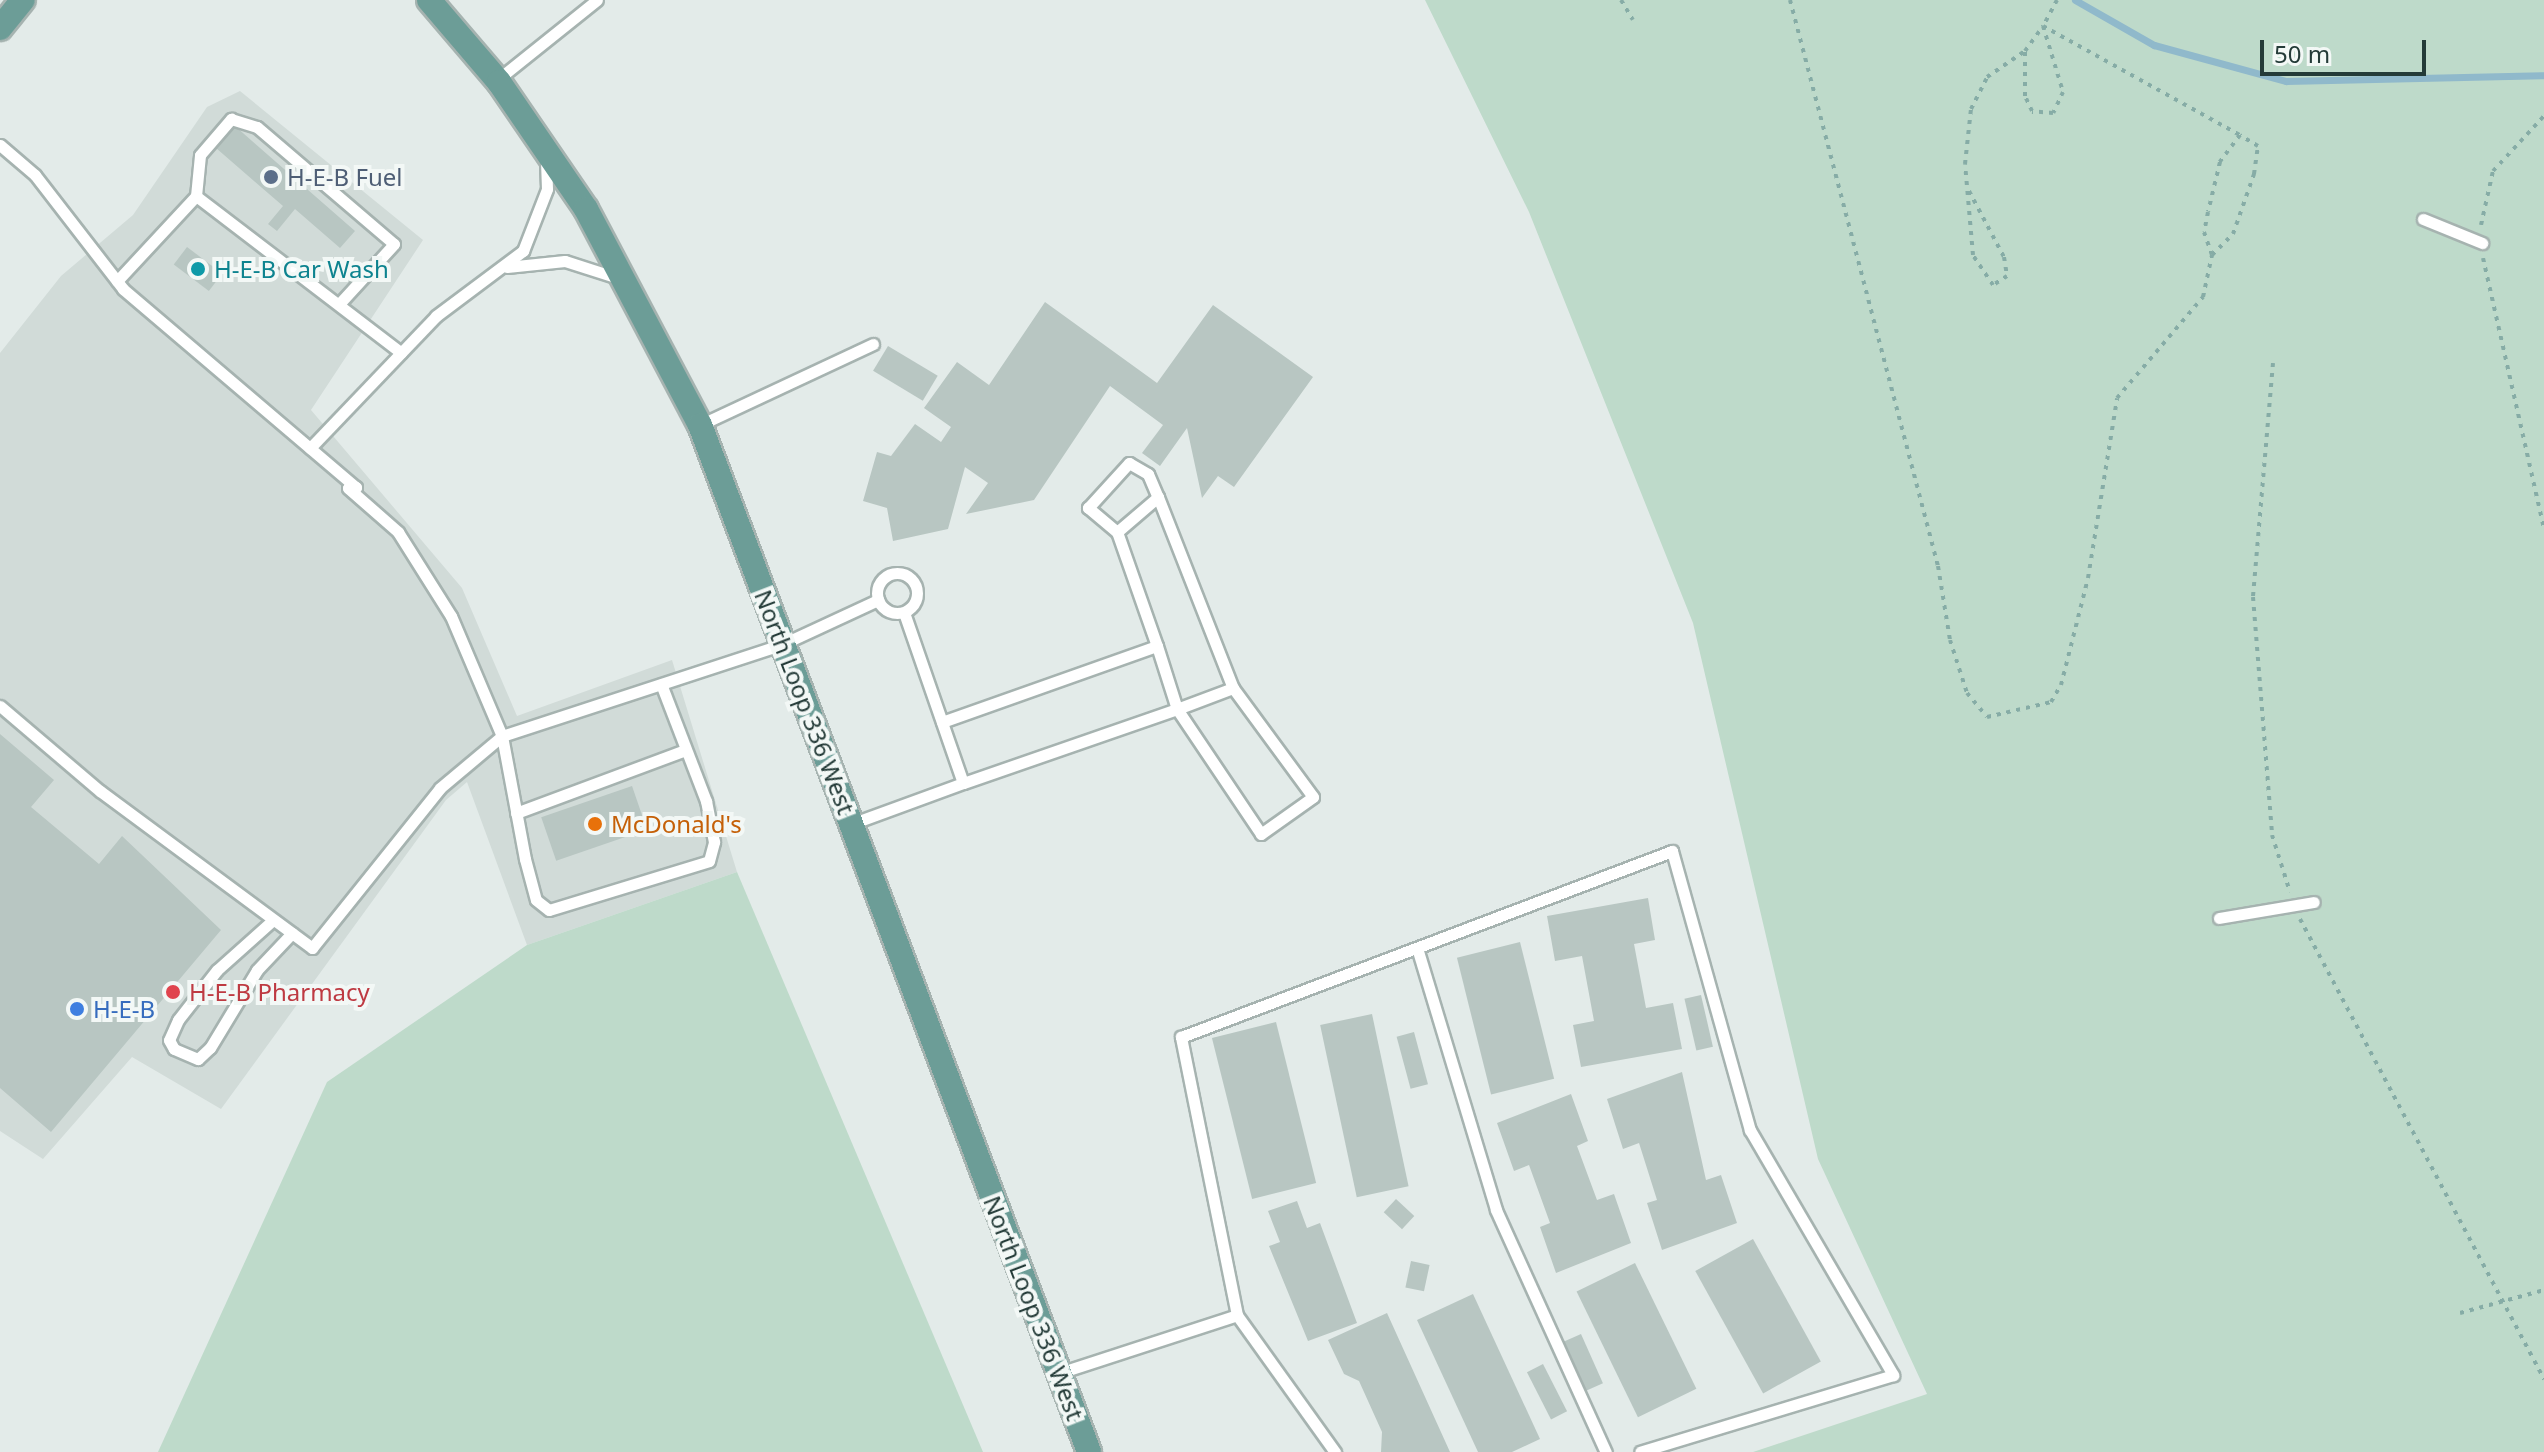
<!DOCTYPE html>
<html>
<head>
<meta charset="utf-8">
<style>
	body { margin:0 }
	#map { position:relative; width:2544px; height:1452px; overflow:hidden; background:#e3ebe9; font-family:"Noto Sans",sans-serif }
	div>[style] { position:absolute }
	.built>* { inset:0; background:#d1dbd8 }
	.green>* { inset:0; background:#bedaca }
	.stream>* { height:7px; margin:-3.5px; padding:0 3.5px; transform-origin:3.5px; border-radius:3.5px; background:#90b9cb }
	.building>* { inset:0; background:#b8c6c2; transform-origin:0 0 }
	.path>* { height:4px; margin-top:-2px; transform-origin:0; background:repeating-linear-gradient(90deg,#86aca6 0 4px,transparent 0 10px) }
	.roads { filter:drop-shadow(2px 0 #a6b3b0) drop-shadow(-2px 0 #a6b3b0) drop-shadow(0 2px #a6b3b0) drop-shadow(0 -2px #a6b3b0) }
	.lane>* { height:11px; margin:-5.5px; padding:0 5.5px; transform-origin:5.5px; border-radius:5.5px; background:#fff }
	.lane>.ring { margin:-5.5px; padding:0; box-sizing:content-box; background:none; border:11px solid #fff; border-radius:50% }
	.primary>* { height:24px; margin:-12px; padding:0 12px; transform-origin:12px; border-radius:12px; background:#6c9d97 }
	.dots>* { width:22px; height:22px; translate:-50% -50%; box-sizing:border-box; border:4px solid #f3f8f6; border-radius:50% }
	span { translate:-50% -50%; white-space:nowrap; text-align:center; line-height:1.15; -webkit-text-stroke:8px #f3f8f6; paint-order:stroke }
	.service-label { font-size:24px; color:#4e5e75 }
	.left { translate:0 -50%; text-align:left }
	.culture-label { font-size:24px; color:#0d838f }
	.street-label { font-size:24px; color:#243b38 }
	.food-label { font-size:24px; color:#c56008 }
	.health-label { font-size:24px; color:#be3a42 }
	.shop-label { font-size:24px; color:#366cbe }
	.scale { position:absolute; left:2260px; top:40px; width:166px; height:36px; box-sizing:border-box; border:4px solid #243b38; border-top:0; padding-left:10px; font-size:24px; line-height:28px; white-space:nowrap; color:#243b38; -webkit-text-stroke:6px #f3f8f6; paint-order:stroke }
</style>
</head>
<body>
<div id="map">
	<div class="built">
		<i style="clip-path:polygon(240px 91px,423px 240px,311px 410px,462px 588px,517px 716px,672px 660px,737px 872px,527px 945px,467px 782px,446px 800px,221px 1109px,132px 1057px,43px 1159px,0 1131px,0 353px,61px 276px,133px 215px,207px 107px)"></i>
	</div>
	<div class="green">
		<i style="clip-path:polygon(1425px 0,2544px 0,2544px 1452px,1753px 1452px,1927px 1394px,1818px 1159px,1693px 623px,1529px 212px)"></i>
		<i style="clip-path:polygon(737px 872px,983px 1452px,158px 1452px,327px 1082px,527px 945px)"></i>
	</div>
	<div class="stream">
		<i style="left:2075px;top:0;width:91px;rotate:29.7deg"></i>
		<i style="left:2154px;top:45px;width:137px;rotate:15.3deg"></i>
		<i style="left:2286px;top:81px;width:258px;rotate:-1.3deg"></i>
	</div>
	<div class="building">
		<i style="clip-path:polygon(235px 126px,355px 231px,340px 248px,295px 209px,277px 231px,268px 224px,283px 206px,216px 148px)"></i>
		<i style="left:187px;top:247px;width:44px;height:22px;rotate:37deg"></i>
		<i style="clip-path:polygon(1045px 302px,1157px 383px,1213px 305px,1313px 377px,1234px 487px,1218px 476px,1202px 498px,1187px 428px,1160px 466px,1142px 453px,1163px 425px,1110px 386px,1034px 500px,966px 514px,988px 483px,965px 467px,948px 529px,893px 541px,887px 508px,863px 501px,877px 452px,891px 456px,915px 424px,941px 442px,951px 427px,924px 408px,957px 362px,989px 385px)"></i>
		<i style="left:888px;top:346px;width:58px;height:29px;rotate:31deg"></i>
		<i style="clip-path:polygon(0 734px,54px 780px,31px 807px,99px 864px,122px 836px,221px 930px,51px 1132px,0 1088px)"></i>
		<i style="left:632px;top:786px;width:46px;height:96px;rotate:71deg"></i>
		<i style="clip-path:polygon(1648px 898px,1655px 940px,1634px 944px,1646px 1008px,1673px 1003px,1682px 1049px,1581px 1067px,1573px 1025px,1594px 1021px,1582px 956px,1555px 961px,1547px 916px)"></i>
		<i style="left:1520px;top:942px;width:141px;height:65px;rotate:76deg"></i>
		<i style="left:1701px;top:995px;width:53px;height:17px;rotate:77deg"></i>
		<i style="left:1372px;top:1014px;width:176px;height:53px;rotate:78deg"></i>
		<i style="left:1276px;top:1022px;width:166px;height:66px;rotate:76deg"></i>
		<i style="left:1414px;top:1032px;width:54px;height:18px;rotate:75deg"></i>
		<i style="clip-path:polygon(1682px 1072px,1706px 1180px,1721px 1175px,1737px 1223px,1662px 1250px,1647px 1203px,1657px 1200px,1639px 1143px,1623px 1149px,1607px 1099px)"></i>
		<i style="clip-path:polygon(1571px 1094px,1588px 1141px,1577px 1146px,1597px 1200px,1614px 1194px,1631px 1243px,1556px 1273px,1540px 1227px,1550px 1223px,1529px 1165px,1514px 1171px,1497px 1123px)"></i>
		<i style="left:1396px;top:1199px;width:25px;height:18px;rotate:43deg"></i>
		<i style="clip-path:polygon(1297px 1201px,1307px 1228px,1320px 1223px,1357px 1323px,1308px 1341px,1269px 1246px,1280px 1242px,1268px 1211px)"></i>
		<i style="left:1753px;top:1239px;width:140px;height:66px;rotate:61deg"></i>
		<i style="left:1411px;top:1261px;width:19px;height:27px;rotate:12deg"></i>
		<i style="left:1635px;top:1263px;width:140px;height:65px;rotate:64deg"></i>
		<i style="clip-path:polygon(1473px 1294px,1540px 1439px,1512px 1452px,1478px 1452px,1417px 1320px)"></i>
		<i style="clip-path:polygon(1387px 1313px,1450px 1452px,1381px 1452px,1382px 1432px,1359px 1381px,1344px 1374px,1328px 1340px)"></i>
		<i style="left:1581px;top:1334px;width:54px;height:21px;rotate:66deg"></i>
		<i style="left:1543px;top:1364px;width:53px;height:18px;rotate:63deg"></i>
	</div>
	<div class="path">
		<i style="left:1621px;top:0;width:23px;rotate:59deg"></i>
		<i style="left:1790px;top:0;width:585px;rotate:75.35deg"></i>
		<i style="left:1938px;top:566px;width:75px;rotate:80.8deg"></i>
		<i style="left:1950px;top:640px;width:56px;rotate:72.2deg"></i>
		<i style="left:1967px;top:693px;width:31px;rotate:50deg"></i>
		<i style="left:1987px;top:717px;width:66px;rotate:-13.2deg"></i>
		<i style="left:2051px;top:702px;width:20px;rotate:-60deg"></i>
		<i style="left:2061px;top:685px;width:110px;rotate:-75.8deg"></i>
		<i style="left:2088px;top:578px;width:182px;rotate:-80.8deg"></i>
		<i style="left:2117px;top:398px;width:133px;rotate:-49.6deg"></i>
		<i style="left:2203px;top:297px;width:43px;rotate:-77.9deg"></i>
		<i style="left:2212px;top:255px;width:30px;rotate:-45deg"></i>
		<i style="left:2233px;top:234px;width:64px;rotate:-70.7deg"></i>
		<i style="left:2254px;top:174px;width:28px;rotate:-82deg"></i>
		<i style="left:2258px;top:146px;width:21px;rotate:-149deg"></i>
		<i style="left:2240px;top:135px;width:34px;rotate:127deg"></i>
		<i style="left:2220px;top:162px;width:51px;rotate:103.5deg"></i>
		<i style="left:2208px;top:212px;width:20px;rotate:101deg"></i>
		<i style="left:2204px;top:232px;width:24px;rotate:71deg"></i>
		<i style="left:2057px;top:0;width:30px;rotate:118deg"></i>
		<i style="left:2043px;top:26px;width:69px;rotate:73.1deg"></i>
		<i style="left:2063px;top:92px;width:23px;rotate:115deg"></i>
		<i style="left:2053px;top:113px;width:21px;rotate:-175deg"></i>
		<i style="left:2032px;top:111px;width:17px;rotate:-115deg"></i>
		<i style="left:2025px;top:96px;width:45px;rotate:-90deg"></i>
		<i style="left:2025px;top:51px;width:31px;rotate:-54deg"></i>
		<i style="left:2043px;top:26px;width:225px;rotate:29deg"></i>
		<i style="left:1969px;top:191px;width:75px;rotate:62.1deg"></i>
		<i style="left:2004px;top:257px;width:19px;rotate:81deg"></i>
		<i style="left:2007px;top:276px;width:17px;rotate:147deg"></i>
		<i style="left:1993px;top:285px;width:36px;rotate:-124deg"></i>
		<i style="left:1973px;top:255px;width:91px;rotate:-95deg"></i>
		<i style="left:1965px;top:164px;width:55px;rotate:-83.8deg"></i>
		<i style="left:1971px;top:109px;width:36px;rotate:-63deg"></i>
		<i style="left:1987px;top:77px;width:46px;rotate:-34.4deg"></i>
		<i style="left:2481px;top:225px;width:55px;rotate:-77.5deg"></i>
		<i style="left:2493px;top:171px;width:75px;rotate:-47.2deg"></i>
		<i style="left:2483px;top:258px;width:277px;rotate:77.3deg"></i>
		<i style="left:2273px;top:363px;width:235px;rotate:94.9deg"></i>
		<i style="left:2253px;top:597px;width:239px;rotate:85.4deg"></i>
		<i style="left:2272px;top:835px;width:60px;rotate:72.5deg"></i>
		<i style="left:2300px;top:919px;width:521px;rotate:62.06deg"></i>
		<i style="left:2460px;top:1313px;width:87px;rotate:-15.3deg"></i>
	</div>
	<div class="roads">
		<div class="lane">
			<i style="left:497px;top:80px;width:128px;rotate:-38.7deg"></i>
			<i style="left:0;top:145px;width:46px;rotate:40.6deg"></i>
			<i style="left:35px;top:175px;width:144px;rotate:52.3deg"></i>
			<i style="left:123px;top:289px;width:306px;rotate:40.4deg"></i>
			<i style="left:356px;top:487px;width:8px;rotate:173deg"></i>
			<i style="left:348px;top:488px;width:67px;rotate:41.3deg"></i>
			<i style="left:398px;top:532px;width:99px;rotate:57.8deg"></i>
			<i style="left:451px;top:616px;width:130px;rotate:67deg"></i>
			<i style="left:502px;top:736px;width:125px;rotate:79.4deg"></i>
			<i style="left:525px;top:859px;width:42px;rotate:75deg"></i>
			<i style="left:536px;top:900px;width:16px;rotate:38deg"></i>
			<i style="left:549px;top:910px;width:167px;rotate:-17deg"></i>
			<i style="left:709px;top:861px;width:20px;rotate:-75deg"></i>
			<i style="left:714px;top:842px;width:42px;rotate:-101deg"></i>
			<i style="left:706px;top:801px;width:125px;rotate:-111deg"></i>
			<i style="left:196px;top:196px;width:41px;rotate:-84.4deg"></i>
			<i style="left:200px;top:155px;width:48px;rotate:-49.3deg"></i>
			<i style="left:231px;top:119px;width:27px;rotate:17deg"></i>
			<i style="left:257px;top:127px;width:180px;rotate:40.5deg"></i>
			<i style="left:394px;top:244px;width:81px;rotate:132.5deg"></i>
			<i style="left:2423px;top:219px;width:64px;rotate:22.1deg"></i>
			<i style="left:507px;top:267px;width:58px;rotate:-5.9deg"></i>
			<i style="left:565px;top:261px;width:56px;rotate:17.8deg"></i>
			<i style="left:117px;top:281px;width:116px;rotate:-47.1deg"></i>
			<i style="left:196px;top:196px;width:258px;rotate:37.4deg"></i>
			<i style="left:700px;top:425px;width:191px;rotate:-25.1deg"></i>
			<i style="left:310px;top:448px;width:182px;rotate:-46.3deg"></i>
			<i style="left:436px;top:316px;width:109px;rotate:-36.8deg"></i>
			<i style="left:523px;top:251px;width:66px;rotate:-68.8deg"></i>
			<i style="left:547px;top:189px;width:31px;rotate:-92deg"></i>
			<i style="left:1117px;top:532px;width:38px;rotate:-140deg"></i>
			<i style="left:1088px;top:508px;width:61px;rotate:-47.7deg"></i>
			<i style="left:1129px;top:463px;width:22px;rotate:30deg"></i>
			<i style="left:1148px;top:474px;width:25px;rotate:67deg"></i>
			<i class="ring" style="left:877px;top:573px;width:29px;height:29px"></i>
			<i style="left:1157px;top:646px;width:121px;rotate:-109.3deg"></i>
			<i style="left:1117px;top:532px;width:54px;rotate:-40.5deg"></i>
			<i style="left:1158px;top:497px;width:205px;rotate:68.6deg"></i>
			<i style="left:1233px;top:688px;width:135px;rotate:53.7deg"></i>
			<i style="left:1313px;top:797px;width:64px;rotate:144.6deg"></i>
			<i style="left:1261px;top:834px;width:151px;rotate:-123.9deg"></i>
			<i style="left:1177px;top:709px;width:60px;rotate:-20.6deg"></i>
			<i style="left:0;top:706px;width:131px;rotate:40.4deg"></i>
			<i style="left:100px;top:791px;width:264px;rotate:36.5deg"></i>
			<i style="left:312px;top:948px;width:205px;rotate:-51.3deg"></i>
			<i style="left:440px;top:788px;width:81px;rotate:-40deg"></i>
			<i style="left:502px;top:736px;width:296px;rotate:-18.1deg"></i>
			<i style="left:783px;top:644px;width:105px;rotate:-24.9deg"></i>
			<i style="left:942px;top:722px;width:228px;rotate:-19.5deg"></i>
			<i style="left:1157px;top:646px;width:66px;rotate:72.4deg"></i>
			<i style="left:1177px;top:709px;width:226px;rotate:160.9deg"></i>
			<i style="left:516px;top:813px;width:180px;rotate:-20.4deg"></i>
			<i style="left:851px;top:824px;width:119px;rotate:-20.1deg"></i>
			<i style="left:963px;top:783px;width:180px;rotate:-109.1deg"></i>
			<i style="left:2219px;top:918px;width:96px;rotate:-9.6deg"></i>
			<i style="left:273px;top:920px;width:75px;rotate:138.2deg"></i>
			<i style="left:217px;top:970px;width:63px;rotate:128deg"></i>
			<i style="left:178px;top:1020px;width:22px;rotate:114deg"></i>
			<i style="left:169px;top:1040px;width:10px;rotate:61deg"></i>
			<i style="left:174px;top:1049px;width:26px;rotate:23deg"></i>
			<i style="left:198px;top:1059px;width:16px;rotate:-43deg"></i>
			<i style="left:210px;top:1048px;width:91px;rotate:-58.9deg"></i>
			<i style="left:257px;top:970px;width:51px;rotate:-46.6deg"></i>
			<i style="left:1418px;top:951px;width:270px;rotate:73.2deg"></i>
			<i style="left:1496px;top:1210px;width:266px;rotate:65.6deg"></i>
			<i style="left:1059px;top:1373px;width:187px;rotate:-18deg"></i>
			<i style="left:1335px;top:1452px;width:168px;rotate:-125.6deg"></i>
			<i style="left:1237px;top:1315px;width:284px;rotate:-101.4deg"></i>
			<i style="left:1181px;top:1037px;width:525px;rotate:-20.75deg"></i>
			<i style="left:1672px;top:851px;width:290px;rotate:74.4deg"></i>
			<i style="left:1750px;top:1130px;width:284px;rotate:59.7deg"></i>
			<i style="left:1893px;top:1375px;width:264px;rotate:163.1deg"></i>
		</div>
		<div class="primary">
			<i style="left:429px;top:0;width:108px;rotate:49.5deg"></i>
			<i style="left:499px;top:82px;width:154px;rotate:55.6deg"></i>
			<i style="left:586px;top:209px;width:244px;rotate:62.2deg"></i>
			<i style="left:700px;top:425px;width:1098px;rotate:69.25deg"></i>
			<i style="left:0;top:28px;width:36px;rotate:-51deg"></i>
		</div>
	</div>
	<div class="dots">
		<i style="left:271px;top:177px;background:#5c6f8a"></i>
		<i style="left:198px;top:269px;background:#0f9aa8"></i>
		<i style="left:595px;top:824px;background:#e8710a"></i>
		<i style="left:173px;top:992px;background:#e0444e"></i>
		<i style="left:77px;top:1009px;background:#3f7fe0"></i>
	</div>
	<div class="service-label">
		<span class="left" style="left:287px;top:177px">H-E-B Fuel</span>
	</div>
	<div class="culture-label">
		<span class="left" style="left:214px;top:269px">H-E-B Car Wash</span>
	</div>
	<div class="street-label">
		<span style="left:805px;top:702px;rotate:69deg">North Loop 336 West</span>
		<span style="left:1034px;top:1308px;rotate:69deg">North Loop 336 West</span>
	</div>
	<div class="food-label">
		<span class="left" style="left:611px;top:824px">McDonald's</span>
	</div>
	<div class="health-label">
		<span class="left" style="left:189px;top:992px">H-E-B Pharmacy</span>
	</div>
	<div class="shop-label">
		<span class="left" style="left:93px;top:1009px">H-E-B</span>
	</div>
	<div class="scale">50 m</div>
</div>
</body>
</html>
